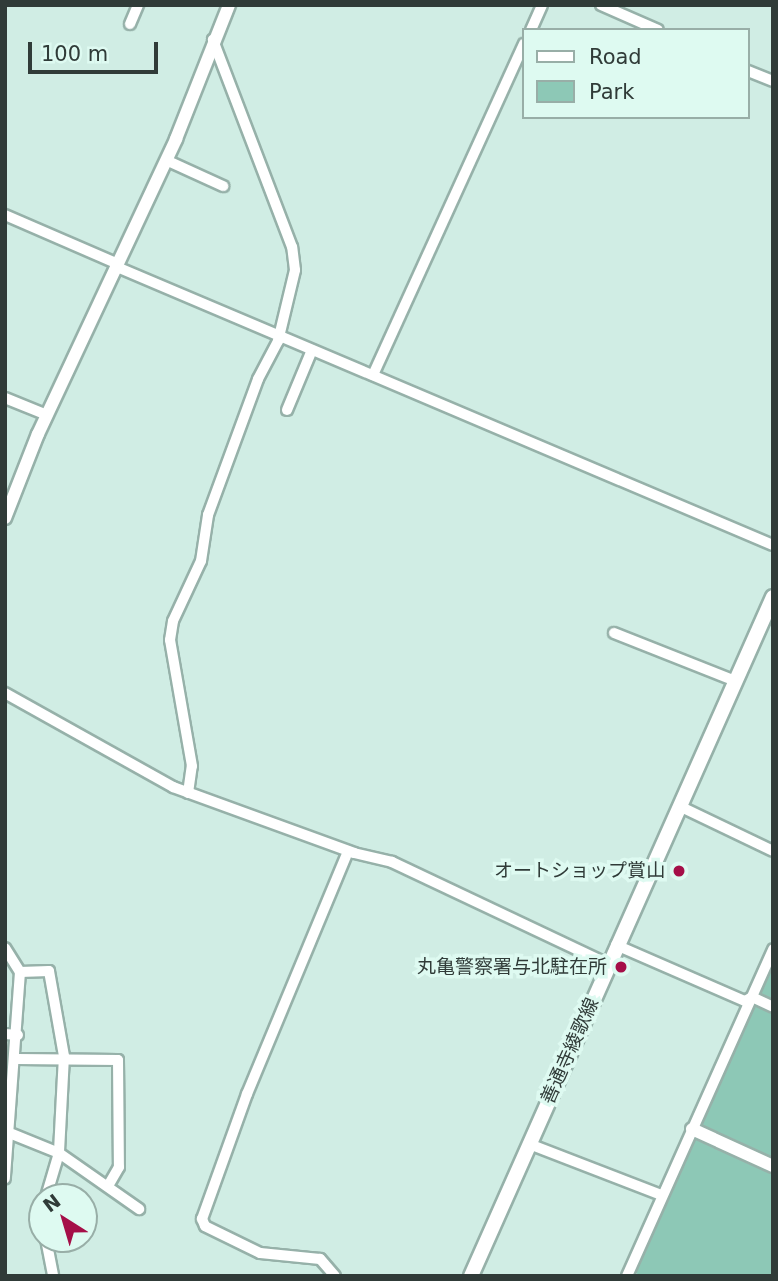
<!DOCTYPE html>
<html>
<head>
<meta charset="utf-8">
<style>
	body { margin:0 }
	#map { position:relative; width:778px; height:1281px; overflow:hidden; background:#d0ede4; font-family:"DejaVu Sans","Noto Sans JP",sans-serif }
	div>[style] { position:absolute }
	.green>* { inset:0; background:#8dc8b6 }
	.roads { filter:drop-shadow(2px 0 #96b1a9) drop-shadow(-2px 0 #96b1a9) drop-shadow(0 2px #96b1a9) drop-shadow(0 -2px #96b1a9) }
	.street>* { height:10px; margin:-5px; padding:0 5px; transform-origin:5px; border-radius:5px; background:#fff }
	.secondary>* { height:12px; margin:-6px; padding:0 6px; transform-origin:6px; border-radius:6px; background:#fff }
	.primary>* { height:14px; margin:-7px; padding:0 7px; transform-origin:7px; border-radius:7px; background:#fff }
	.dots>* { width:19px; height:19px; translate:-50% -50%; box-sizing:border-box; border:4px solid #defaf1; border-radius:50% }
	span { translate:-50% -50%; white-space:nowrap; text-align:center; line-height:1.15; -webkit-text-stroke:7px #defaf1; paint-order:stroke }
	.poi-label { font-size:19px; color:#303b38 }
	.right { translate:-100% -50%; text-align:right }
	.street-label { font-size:19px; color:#303b38 }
	.frame { position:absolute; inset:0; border:7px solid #303b38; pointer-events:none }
	.legend { position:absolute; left:522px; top:28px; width:228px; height:91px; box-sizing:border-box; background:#defaf1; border:2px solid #98aea7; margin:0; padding:9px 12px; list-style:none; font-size:21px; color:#303b38 }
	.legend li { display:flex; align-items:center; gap:14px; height:35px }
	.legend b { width:35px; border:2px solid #98aea7 }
	.north { position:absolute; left:28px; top:1183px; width:70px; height:70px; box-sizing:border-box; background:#defaf1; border:2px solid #98aea7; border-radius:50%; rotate:323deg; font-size:19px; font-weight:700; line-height:28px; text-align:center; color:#303b38 }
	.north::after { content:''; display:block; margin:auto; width:24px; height:32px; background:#a50f48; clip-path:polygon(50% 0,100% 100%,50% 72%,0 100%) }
	.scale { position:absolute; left:28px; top:42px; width:130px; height:32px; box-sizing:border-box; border:4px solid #303b38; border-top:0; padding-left:9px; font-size:21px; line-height:24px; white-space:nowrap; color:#303b38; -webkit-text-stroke:5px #defaf1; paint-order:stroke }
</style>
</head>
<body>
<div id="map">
	<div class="green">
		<i style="clip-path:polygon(773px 962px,773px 1276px,642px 1276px,631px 1271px)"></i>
	</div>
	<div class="roads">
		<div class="street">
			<i style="left:601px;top:5px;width:62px;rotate:23.7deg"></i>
			<i style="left:130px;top:24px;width:21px;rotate:-67deg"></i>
			<i style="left:531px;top:30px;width:27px;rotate:-66deg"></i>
			<i style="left:748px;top:71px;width:27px;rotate:22deg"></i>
			<i style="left:166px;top:160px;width:63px;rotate:24.5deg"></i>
			<i style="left:5px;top:215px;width:123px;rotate:23.4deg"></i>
			<i style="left:117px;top:267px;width:712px;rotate:22.97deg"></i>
			<i style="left:373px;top:375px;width:364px;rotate:-65.5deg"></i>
			<i style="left:5px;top:398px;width:45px;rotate:22deg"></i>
			<i style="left:287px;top:410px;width:65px;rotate:-67.4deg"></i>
			<i style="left:614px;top:633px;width:130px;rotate:21.6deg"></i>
			<i style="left:5px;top:693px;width:193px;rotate:29.2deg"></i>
			<i style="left:173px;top:787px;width:193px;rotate:20deg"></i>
			<i style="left:354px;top:853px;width:39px;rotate:13deg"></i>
			<i style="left:392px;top:862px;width:239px;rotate:25.3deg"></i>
			<i style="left:188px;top:793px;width:27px;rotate:-82deg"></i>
			<i style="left:192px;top:766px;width:128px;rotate:-99.9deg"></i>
			<i style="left:170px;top:640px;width:19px;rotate:-81deg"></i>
			<i style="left:173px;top:621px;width:66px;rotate:-65deg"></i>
			<i style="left:201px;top:561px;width:47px;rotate:-81.3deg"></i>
			<i style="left:208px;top:515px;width:145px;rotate:-69.8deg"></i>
			<i style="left:258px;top:379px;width:43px;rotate:-62.2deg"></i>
			<i style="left:278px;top:341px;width:73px;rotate:-76.5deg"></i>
			<i style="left:295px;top:270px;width:23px;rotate:-97deg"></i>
			<i style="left:292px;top:247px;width:222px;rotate:-110.9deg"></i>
			<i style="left:679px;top:806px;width:104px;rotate:25.6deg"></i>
			<i style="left:616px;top:945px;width:141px;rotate:23.5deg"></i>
			<i style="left:745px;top:1001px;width:8px;rotate:-30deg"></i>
			<i style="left:752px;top:997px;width:23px;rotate:25deg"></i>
			<i style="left:5px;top:948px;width:28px;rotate:58deg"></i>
			<i style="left:20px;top:972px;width:207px;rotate:94.2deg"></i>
			<i style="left:20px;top:972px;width:29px;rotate:-2deg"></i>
			<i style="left:49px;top:971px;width:86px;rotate:80deg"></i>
			<i style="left:64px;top:1056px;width:97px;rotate:93deg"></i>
			<i style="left:59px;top:1153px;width:46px;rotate:106.5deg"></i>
			<i style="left:5px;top:1034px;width:13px;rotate:4deg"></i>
			<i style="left:17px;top:1059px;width:101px;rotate:0.6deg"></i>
			<i style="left:118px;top:1060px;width:107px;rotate:89.5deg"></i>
			<i style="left:119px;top:1167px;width:22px;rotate:120deg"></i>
			<i style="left:12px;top:1134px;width:51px;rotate:22deg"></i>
			<i style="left:59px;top:1153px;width:98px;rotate:35deg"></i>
			<i style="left:529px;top:1144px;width:142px;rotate:21.1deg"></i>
			<i style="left:42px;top:1215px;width:3px;rotate:90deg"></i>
			<i style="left:46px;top:1239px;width:38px;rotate:79deg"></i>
			<i style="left:335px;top:1276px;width:23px;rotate:-131deg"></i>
			<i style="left:320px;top:1259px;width:60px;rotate:-174.3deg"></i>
			<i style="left:260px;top:1253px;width:61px;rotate:-153.9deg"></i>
			<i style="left:205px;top:1226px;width:8px;rotate:-113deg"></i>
			<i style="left:202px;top:1219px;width:133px;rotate:-70.2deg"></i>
			<i style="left:247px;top:1094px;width:263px;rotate:-67.4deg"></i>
			<i style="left:627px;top:1276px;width:358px;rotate:-65.9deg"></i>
		</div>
		<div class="secondary">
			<i style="left:5px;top:518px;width:90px;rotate:-68.6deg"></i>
			<i style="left:38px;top:434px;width:326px;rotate:-64.9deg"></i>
			<i style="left:176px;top:139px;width:144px;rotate:-68.4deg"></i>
			<i style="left:692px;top:1129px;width:89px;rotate:24.6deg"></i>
		</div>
		<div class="primary">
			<i style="left:471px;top:1276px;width:743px;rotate:-66.02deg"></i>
		</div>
	</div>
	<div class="dots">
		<i style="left:679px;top:871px;background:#a50f48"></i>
		<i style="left:621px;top:967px;background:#a50f48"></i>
	</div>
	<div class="poi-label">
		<span class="right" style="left:665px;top:871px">オートショップ賞山</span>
		<span class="right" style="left:607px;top:967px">丸亀警察署与北駐在所</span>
	</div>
	<div class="street-label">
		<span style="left:570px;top:1051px;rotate:-66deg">善通寺綾歌線</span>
	</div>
	<div class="frame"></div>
	<ul class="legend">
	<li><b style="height:9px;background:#fff"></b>Road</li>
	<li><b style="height:19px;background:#8dc8b6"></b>Park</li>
	</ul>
	<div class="north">N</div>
	<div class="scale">100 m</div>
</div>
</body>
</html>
